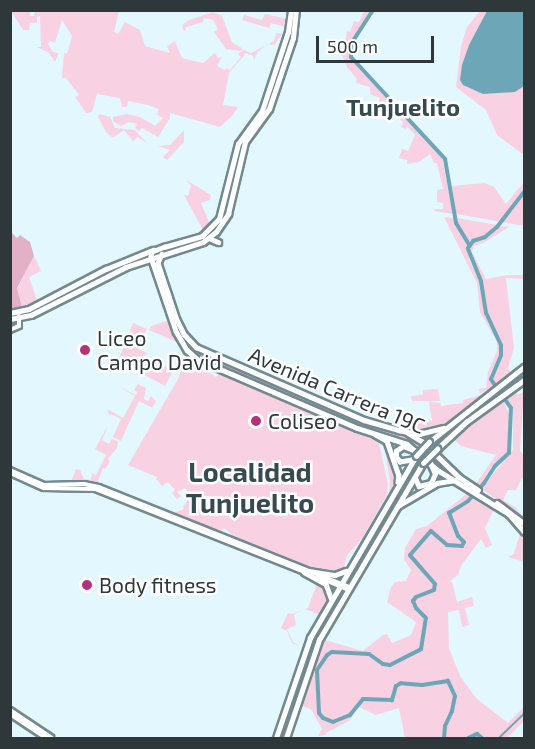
<!DOCTYPE html>
<html>
<head>
<meta charset="utf-8">
<style>
	body { margin:0 }
	#map { position:relative; width:535px; height:749px; overflow:hidden; background:#e3f8fe; font-family:"Exo 2",sans-serif }
	div>[style] { position:absolute }
	.green>* { inset:0; background:#f8d1e2 }
	.forest>* { inset:0; background:#e3b1c6 }
	.water>* { inset:0; background:#6da7b7 }
	.stream>* { height:1.5px; margin:-0.75px; padding:0 0.75px; transform-origin:0.75px; border-radius:0.75px; background:#6da7b7 }
	.river>* { height:4px; margin:-2px; padding:0 2px; transform-origin:2px; border-radius:2px; background:#6da7b7 }
	.roads { filter:drop-shadow(2px 0 #728990) drop-shadow(-2px 0 #728990) drop-shadow(0 2px #728990) drop-shadow(0 -2px #728990) }
	.secondary>* { height:4px; margin:-2px; padding:0 2px; transform-origin:2px; border-radius:2px; background:#fff }
	.primary>* { height:4.5px; margin:-2.25px; padding:0 2.25px; transform-origin:2.25px; border-radius:2.25px; background:#fff }
	.trunk>* { height:4.5px; margin:-2.25px; padding:0 2.25px; transform-origin:2.25px; border-radius:2.25px; background:#fff }
	.bridges { filter:drop-shadow(2px 0 #728990) drop-shadow(-2px 0 #728990) drop-shadow(0 2px #728990) drop-shadow(0 -2px #728990) }
	.trunk-bridge>* { height:4.5px; margin:-2.25px; padding:0 2.25px; transform-origin:2.25px; border-radius:2.25px; background:#fff }
	.dots>* { width:16px; height:16px; translate:-50% -50%; box-sizing:border-box; border:3px solid #fff; border-radius:50% }
	span { translate:-50% -50%; white-space:nowrap; text-align:center; line-height:1.15; -webkit-text-stroke:5px #fff; paint-order:stroke }
	.poi-label { font-size:21px; color:#2e383b }
	.left { translate:0 -50%; text-align:left }
	.street-label { font-size:21px; color:#2e383b }
	.quarter-label { font-size:24px; color:#364b51; font-weight:700 }
	.district-label { font-size:27px; color:#364b51; font-weight:700 }
	.frame { position:absolute; inset:0; border:12px solid #2e383b; pointer-events:none }
	.scale { position:absolute; left:316px; top:36px; width:118px; height:27px; box-sizing:border-box; border:3px solid #2e383b; border-top:0; padding-left:8px; font-size:18px; line-height:21px; white-space:nowrap; color:#2e383b; -webkit-text-stroke:4px #fff; paint-order:stroke }
</style>
</head>
<body>
<div id="map">
	<div class="green">
		<i style="clip-path:polygon(11px 11px,30px 11px,30px 16px,34px 16px,35px 11px,119px 11px,114px 32px,118px 34px,125px 22px,140px 30px,145px 46px,170px 53px,167px 46px,175px 41px,182px 58px,203px 63px,215px 53px,218px 58px,222px 57px,217px 66px,225px 70px,226px 68px,230px 70px,241px 57px,238px 54px,244px 50px,251px 53px,274px 41px,276px 33px,282px 34px,274px 45px,267px 44px,257px 53px,254px 60px,253px 56px,246px 53px,229px 73px,223px 105px,238px 107px,233px 115px,220px 127px,170px 113px,170px 118px,158px 137px,142px 128px,139px 131px,135px 128px,137px 124px,129px 122px,121px 126px,113px 121px,113px 117px,127px 114px,140px 117px,155px 126px,163px 118px,157px 115px,159px 109px,148px 105px,128px 101px,127px 107px,122px 107px,120px 98px,97px 94px,92px 112px,86px 113px,75px 97px,79px 95px,66px 78px,62px 78px,64px 53px,67px 54px,72px 36px,62px 20px,55px 43px,50px 41px,48px 44px,53px 52px,59px 53px,55px 62px,49px 53px,37px 47px,41px 47px,40px 16px,37px 17px,37px 23px,30px 23px,29px 30px,23px 30px)"></i>
		<i style="clip-path:polygon(364px 11px,371px 11px,352px 40px,349px 56px,442px 158px,453px 214px,434px 211px,435px 209px,443px 209px,443px 203px,437px 202px,437px 190px,443px 189px,437px 163px,434px 163px,430px 154px,419px 162px,407px 164px,407px 160px,399px 158px,402px 149px,408px 151px,415px 135px,407px 126px,406px 129px,401px 127px,403px 122px,397px 115px,386px 111px,386px 108px,378px 103px,380px 98px,370px 94px,370px 87px,356px 83px,357px 79px,347px 67px,340px 49px,344px 49px,347px 31px,350px 32px,354px 21px,359px 22px)"></i>
		<i style="clip-path:polygon(480px 11px,524px 11px,524px 155px,497px 135px,486px 110px,456px 87px,461px 46px,467px 27px)"></i>
		<i style="clip-path:polygon(213px 12px,222px 16px,232px 42px,243px 49px,241px 51px,226px 49px,214px 32px,218px 29px,213px 20px,204px 18px,203px 22px,186px 27px,186px 30px,184px 31px,182px 25px,189px 20px)"></i>
		<i style="clip-path:polygon(265px 14px,287px 19px,286px 27px,271px 23px,269px 28px,242px 20px,244px 15px,262px 20px)"></i>
		<i style="clip-path:polygon(99px 114px,110px 117px,115px 128px,135px 130px,147px 143px,138px 137px,133px 141px,124px 130px,113px 138px,106px 132px,98px 117px)"></i>
		<i style="clip-path:polygon(184px 130px,184px 142px,167px 160px,163px 157px,170px 150px,158px 146px,170px 145px)"></i>
		<i style="clip-path:polygon(186px 180px,211px 195px,210px 200px,201px 203px,211px 227px,204px 232px,184px 195px,188px 196px,191px 186px)"></i>
		<i style="clip-path:polygon(524px 182px,524px 226px,456px 214px,452px 186px,485px 183px,494px 187px,506px 204px)"></i>
		<i style="clip-path:polygon(444px 217px,453px 218px,468px 245px,469px 259px,480px 283px,484px 313px,500px 344px,500px 354px,490px 374px,494px 390px,490px 392px,486px 390px,480px 394px,479px 389px,486px 388px,488px 372px,497px 351px,497px 342px,480px 312px,477px 283px)"></i>
		<i style="clip-path:polygon(457px 218px,497px 225px,483px 237px,469px 241px,459px 228px)"></i>
		<i style="clip-path:polygon(501px 226px,509px 227px,485px 242px,474px 246px,472px 252px,486px 279px,508px 275px,524px 275px,524px 279px,506px 278px,514px 348px,508px 368px,511px 373px,497px 387px,492px 376px,503px 354px,503px 344px,486px 311px,483px 283px,470px 247px,471px 244px,484px 240px)"></i>
		<i style="clip-path:polygon(34px 256px,41px 271px,29px 277px,37px 300px,22px 307px,17px 289px)"></i>
		<i style="clip-path:polygon(169px 320px,170px 321px,179px 343px,149px 330px,151px 326px)"></i>
		<i style="clip-path:polygon(133px 323px,147px 329px,137px 348px,148px 354px,129px 361px,118px 360px,126px 342px,119px 338px,120px 335px,127px 338px)"></i>
		<i style="clip-path:polygon(149px 358px,173px 371px,165px 386px,130px 367px,133px 363px)"></i>
		<i style="clip-path:polygon(189px 358px,216px 377px,219px 374px,325px 418px,336px 428px,340px 424px,371px 436px,379px 443px,388px 484px,387px 495px,362px 539px,347px 555px,343px 570px,335px 572px,319px 570px,235px 537px,224px 528px,220px 532px,174px 513px,184px 509px,183px 507px,191px 496px,185px 488px,177px 492px,181px 496px,177px 499px,172px 493px,175px 490px,168px 482px,162px 486px,156px 479px,157px 477px,128px 465px,178px 379px,184px 363px)"></i>
		<i style="clip-path:polygon(216px 361px,282px 387px,326px 409px,324px 411px,217px 366px)"></i>
		<i style="clip-path:polygon(138px 384px,146px 388px,144px 399px,148px 401px,151px 396px,156px 401px,152px 408px,139px 401px,121px 441px,113px 437px,121px 419px,111px 414px,110px 416px,107px 409px,123px 418px,135px 396px,120px 387px,136px 395px,137px 392px,134px 390px)"></i>
		<i style="clip-path:polygon(438px 389px,440px 401px,412px 401px,411px 396px,423px 395px,423px 390px)"></i>
		<i style="clip-path:polygon(514px 391px,518px 395px,524px 391px,520px 451px,524px 455px,524px 478px,522px 478px,516px 490px,508px 490px,503px 500px,515px 507px,524px 518px,481px 489px,513px 450px,513px 407px,506px 397px)"></i>
		<i style="clip-path:polygon(485px 394px,487px 395px,451px 423px,417px 433px,416px 424px,432px 421px,429px 402px,440px 403px,441px 406px,463px 403px,463px 400px)"></i>
		<i style="clip-path:polygon(503px 400px,509px 414px,509px 452px,492px 466px,479px 487px,475px 485px,496px 455px,461px 446px,452px 438px,445px 445px,442px 457px,437px 452px,451px 437px,476px 417px)"></i>
		<i style="clip-path:polygon(483px 402px,487px 404px,434px 449px,429px 444px)"></i>
		<i style="clip-path:polygon(332px 409px,362px 422px,406px 434px,421px 443px,466px 484px,438px 468px,410px 444px,360px 427px,330px 413px)"></i>
		<i style="clip-path:polygon(108px 425px,102px 440px,109px 444px,112px 439px,118px 441px,117px 448px,108px 459px,110px 461px,105px 469px,103px 468px,97px 484px,71px 482px,76px 469px,80px 470px,84px 479px,91px 480px,92px 473px,96px 475px,106px 455px,95px 449px)"></i>
		<i style="clip-path:polygon(378px 437px,384px 439px,398px 476px,389px 497px,390px 481px,385px 451px)"></i>
		<i style="clip-path:polygon(418px 457px,422px 461px,394px 509px,389px 504px)"></i>
		<i style="clip-path:polygon(470px 491px,495px 507px,485px 528px,492px 545px,486px 548px,481px 539px,461px 566px,458px 575px,449px 582px,452px 582px,457px 602px,472px 597px,474px 606px,465px 608px,469px 625px,462px 627px,459px 610px,448px 612px,449px 648px,460px 676px,476px 698px,508px 723px,524px 707px,524px 721px,507px 738px,405px 738px,399px 708px,376px 715px,359px 707px,349px 721px,326px 733px,326px 735px,318px 736px,322px 729px,311px 709px,301px 706px,314px 664px,325px 640px,363px 651px,383px 635px,387px 634px,392px 643px,411px 635px,416px 622px,387px 602px,391px 587px,395px 582px,406px 581px,411px 570px,404px 559px,405px 548px,416px 529px,427px 526px)"></i>
		<i style="clip-path:polygon(389px 507px,393px 510px,348px 583px,346px 581px,354px 566px)"></i>
		<i style="clip-path:polygon(521px 530px,524px 536px,524px 562px,508px 557px,514px 554px)"></i>
		<i style="clip-path:polygon(318px 581px,326px 586px,329px 596px,320px 615px,305px 609px,294px 614px,296px 625px,287px 629px,293px 642px,300px 646px,292px 643px,287px 631px,281px 628px,288px 613px,292px 614px,308px 608px)"></i>
	</div>
	<div class="forest">
		<i style="clip-path:polygon(10px 231px,17px 238px,20px 235px,30px 242px,34px 256px,17px 288px,22px 307px,11px 310px)"></i>
	</div>
	<div class="water">
		<i style="clip-path:polygon(487px 11px,524px 11px,524px 86px,515px 92px,483px 94px,463px 85px,460px 80px,462px 65px,469px 45px)"></i>
	</div>
	<div class="stream">
		<i style="left:499px;top:738px;width:35px;rotate:-44deg"></i>
	</div>
	<div class="river">
		<i style="left:373px;top:10px;width:40px;rotate:122.9deg"></i>
		<i style="left:351px;top:44px;width:13px;rotate:90deg"></i>
		<i style="left:351px;top:57px;width:139px;rotate:47.3deg"></i>
		<i style="left:445px;top:159px;width:65px;rotate:80.2deg"></i>
		<i style="left:456px;top:223px;width:26px;rotate:59deg"></i>
		<i style="left:444px;top:738px;width:12px;rotate:-85deg"></i>
		<i style="left:445px;top:726px;width:17px;rotate:-65deg"></i>
		<i style="left:452px;top:711px;width:15px;rotate:-79deg"></i>
		<i style="left:455px;top:696px;width:17px;rotate:-115deg"></i>
		<i style="left:448px;top:681px;width:26px;rotate:171deg"></i>
		<i style="left:422px;top:685px;width:21px;rotate:-175deg"></i>
		<i style="left:401px;top:683px;width:6px;rotate:149deg"></i>
		<i style="left:396px;top:686px;width:15px;rotate:106deg"></i>
		<i style="left:392px;top:700px;width:29px;rotate:-178deg"></i>
		<i style="left:363px;top:699px;width:21px;rotate:129deg"></i>
		<i style="left:350px;top:715px;width:18px;rotate:158deg"></i>
		<i style="left:333px;top:722px;width:11px;rotate:-158deg"></i>
		<i style="left:323px;top:718px;width:6px;rotate:-129deg"></i>
		<i style="left:319px;top:713px;width:43px;rotate:-92.7deg"></i>
		<i style="left:317px;top:670px;width:18px;rotate:-56deg"></i>
		<i style="left:327px;top:655px;width:6px;rotate:-31deg"></i>
		<i style="left:332px;top:652px;width:37px;rotate:3deg"></i>
		<i style="left:369px;top:654px;width:17px;rotate:36deg"></i>
		<i style="left:383px;top:664px;width:7px;rotate:8deg"></i>
		<i style="left:390px;top:665px;width:35px;rotate:-27deg"></i>
		<i style="left:421px;top:649px;width:31px;rotate:-81deg"></i>
		<i style="left:426px;top:618px;width:14px;rotate:-135deg"></i>
		<i style="left:416px;top:608px;width:8px;rotate:-113deg"></i>
		<i style="left:413px;top:601px;width:5px;rotate:-53deg"></i>
		<i style="left:416px;top:597px;width:19px;rotate:-21deg"></i>
		<i style="left:434px;top:590px;width:6px;rotate:-81deg"></i>
		<i style="left:435px;top:584px;width:38px;rotate:-131deg"></i>
		<i style="left:410px;top:555px;width:32px;rotate:-49deg"></i>
		<i style="left:431px;top:531px;width:21px;rotate:41deg"></i>
		<i style="left:447px;top:545px;width:15px;rotate:4deg"></i>
		<i style="left:462px;top:546px;width:4px;rotate:-63deg"></i>
		<i style="left:464px;top:542px;width:8px;rotate:-135deg"></i>
		<i style="left:458px;top:536px;width:25px;rotate:-111deg"></i>
		<i style="left:449px;top:513px;width:22px;rotate:-32deg"></i>
		<i style="left:468px;top:501px;width:24px;rotate:-48deg"></i>
		<i style="left:484px;top:483px;width:20px;rotate:-57deg"></i>
		<i style="left:495px;top:466px;width:19px;rotate:-43deg"></i>
		<i style="left:509px;top:453px;width:45px;rotate:-87.5deg"></i>
		<i style="left:511px;top:408px;width:35px;rotate:-125deg"></i>
		<i style="left:491px;top:379px;width:26px;rotate:-67deg"></i>
		<i style="left:501px;top:355px;width:10px;rotate:-90deg"></i>
		<i style="left:501px;top:345px;width:35px;rotate:-115deg"></i>
		<i style="left:486px;top:313px;width:32px;rotate:-99deg"></i>
		<i style="left:481px;top:281px;width:35px;rotate:-112deg"></i>
		<i style="left:468px;top:248px;width:9px;rotate:-54deg"></i>
		<i style="left:473px;top:241px;width:13px;rotate:-18deg"></i>
		<i style="left:485px;top:237px;width:16px;rotate:-40deg"></i>
		<i style="left:497px;top:227px;width:44px;rotate:-52.4deg"></i>
		<i style="left:468px;top:738px;width:10px;rotate:-24deg"></i>
		<i style="left:477px;top:734px;width:6px;rotate:39deg"></i>
	</div>
	<div class="roads">
		<div class="secondary">
			<i style="left:10px;top:330px;width:10px;rotate:-24deg"></i>
			<i style="left:19px;top:326px;width:10px;rotate:-90deg"></i>
			<i style="left:10px;top:470px;width:36px;rotate:24deg"></i>
			<i style="left:43px;top:485px;width:41px;rotate:-1.4deg"></i>
			<i style="left:84px;top:484px;width:15px;rotate:11deg"></i>
			<i style="left:99px;top:487px;width:269px;rotate:21.8deg"></i>
			<i style="left:10px;top:473px;width:37px;rotate:24deg"></i>
			<i style="left:44px;top:488px;width:51px;rotate:1.1deg"></i>
			<i style="left:95px;top:489px;width:226px;rotate:21.6deg"></i>
			<i style="left:318px;top:577px;width:33px;rotate:23deg"></i>
			<i style="left:10px;top:710px;width:50px;rotate:33.7deg"></i>
			<i style="left:10px;top:714px;width:43px;rotate:33.7deg"></i>
		</div>
		<div class="primary">
			<i style="left:211px;top:239px;width:8px;rotate:23deg"></i>
			<i style="left:164px;top:247px;width:40px;rotate:-16deg"></i>
			<i style="left:202px;top:236px;width:24px;rotate:-45deg"></i>
			<i style="left:219px;top:219px;width:77px;rotate:-75.8deg"></i>
			<i style="left:238px;top:144px;width:41px;rotate:-54deg"></i>
			<i style="left:262px;top:111px;width:83px;rotate:-71.8deg"></i>
			<i style="left:288px;top:32px;width:22px;rotate:-82deg"></i>
			<i style="left:165px;top:247px;width:14px;rotate:159deg"></i>
			<i style="left:152px;top:252px;width:5px;rotate:101deg"></i>
			<i style="left:151px;top:257px;width:78px;rotate:71.3deg"></i>
			<i style="left:176px;top:331px;width:22px;rotate:60deg"></i>
			<i style="left:187px;top:350px;width:13px;rotate:42deg"></i>
			<i style="left:197px;top:359px;width:174px;rotate:23.3deg"></i>
			<i style="left:357px;top:428px;width:52px;rotate:17.7deg"></i>
			<i style="left:407px;top:444px;width:42px;rotate:40.2deg"></i>
			<i style="left:439px;top:471px;width:82px;rotate:31.6deg"></i>
			<i style="left:509px;top:514px;width:23px;rotate:49deg"></i>
			<i style="left:162px;top:254px;width:10px;rotate:114deg"></i>
			<i style="left:158px;top:263px;width:60px;rotate:71.6deg"></i>
			<i style="left:177px;top:320px;width:16px;rotate:63deg"></i>
			<i style="left:184px;top:334px;width:18px;rotate:47deg"></i>
			<i style="left:196px;top:347px;width:183px;rotate:23.5deg"></i>
			<i style="left:364px;top:420px;width:37px;rotate:16deg"></i>
			<i style="left:10px;top:313px;width:19px;rotate:-12deg"></i>
			<i style="left:29px;top:309px;width:87px;rotate:-27.5deg"></i>
			<i style="left:106px;top:269px;width:51px;rotate:-22deg"></i>
			<i style="left:10px;top:319px;width:21px;rotate:-11deg"></i>
			<i style="left:31px;top:315px;width:106px;rotate:-26.8deg"></i>
			<i style="left:126px;top:267px;width:81px;rotate:-18deg"></i>
			<i style="left:203px;top:242px;width:16px;rotate:-38deg"></i>
			<i style="left:216px;top:232px;width:22px;rotate:-56deg"></i>
			<i style="left:228px;top:214px;width:74px;rotate:-76.7deg"></i>
			<i style="left:245px;top:142px;width:41px;rotate:-54deg"></i>
			<i style="left:269px;top:109px;width:75px;rotate:-71.3deg"></i>
			<i style="left:293px;top:38px;width:28px;rotate:-84deg"></i>
			<i style="left:408px;top:433px;width:17px;rotate:31deg"></i>
			<i style="left:423px;top:442px;width:50px;rotate:44.2deg"></i>
			<i style="left:459px;top:477px;width:23px;rotate:34deg"></i>
			<i style="left:497px;top:503px;width:34px;rotate:37deg"></i>
		</div>
		<div class="trunk">
			<i style="left:398px;top:430px;width:21px;rotate:11deg"></i>
			<i style="left:419px;top:434px;width:25px;rotate:-14deg"></i>
			<i style="left:375px;top:434px;width:14px;rotate:30deg"></i>
			<i style="left:387px;top:441px;width:36px;rotate:71deg"></i>
			<i style="left:399px;top:475px;width:7px;rotate:98deg"></i>
			<i style="left:429px;top:442px;width:121px;rotate:-38.3deg"></i>
			<i style="left:437px;top:449px;width:40px;rotate:-43deg"></i>
			<i style="left:466px;top:422px;width:72px;rotate:-35.9deg"></i>
			<i style="left:412px;top:460px;width:12px;rotate:171deg"></i>
			<i style="left:400px;top:462px;width:6px;rotate:-129deg"></i>
			<i style="left:396px;top:457px;width:6px;rotate:-90deg"></i>
			<i style="left:396px;top:451px;width:9px;rotate:-36deg"></i>
			<i style="left:403px;top:446px;width:14px;rotate:21deg"></i>
			<i style="left:415px;top:477px;width:10px;rotate:66deg"></i>
			<i style="left:419px;top:486px;width:12px;rotate:-14deg"></i>
			<i style="left:431px;top:483px;width:10px;rotate:-66deg"></i>
			<i style="left:435px;top:474px;width:12px;rotate:-114deg"></i>
			<i style="left:398px;top:506px;width:45px;rotate:-30.5deg"></i>
			<i style="left:437px;top:483px;width:18px;rotate:-9deg"></i>
			<i style="left:309px;top:571px;width:26px;rotate:9deg"></i>
			<i style="left:335px;top:575px;width:12px;rotate:-20deg"></i>
			<i style="left:304px;top:572px;width:25px;rotate:29deg"></i>
			<i style="left:326px;top:584px;width:15px;rotate:70deg"></i>
			<i style="left:276px;top:738px;width:106px;rotate:-71.2deg"></i>
			<i style="left:310px;top:638px;width:211px;rotate:-59.8deg"></i>
			<i style="left:286px;top:738px;width:103px;rotate:-71.4deg"></i>
			<i style="left:319px;top:640px;width:205px;rotate:-59.6deg"></i>
		</div>
	</div>
	<div class="bridges">
		<div class="trunk-bridge">
			<i style="left:416px;top:456px;width:19px;rotate:-47deg"></i>
			<i style="left:423px;top:463px;width:20px;rotate:-45deg"></i>
		</div>
	</div>
	<div class="dots">
		<i style="left:85px;top:350px;background:#b43179"></i>
		<i style="left:256px;top:421px;background:#b43179"></i>
		<i style="left:87px;top:585px;background:#b43179"></i>
	</div>
	<div class="poi-label">
		<span class="left" style="left:97px;top:350px">Liceo<br>Campo David</span>
		<span class="left" style="left:268px;top:421px">Coliseo</span>
		<span class="left" style="left:99px;top:585px">Body fitness</span>
	</div>
	<div class="street-label">
		<span style="left:337px;top:390px;rotate:23deg">Avenida Carrera 19C</span>
	</div>
	<div class="quarter-label">
		<span style="left:403px;top:107px">Tunjuelito</span>
	</div>
	<div class="district-label">
		<span style="left:250px;top:487px">Localidad<br>Tunjuelito</span>
	</div>
	<div class="frame"></div>
	<div class="scale">500 m</div>
</div>
</body>
</html>
